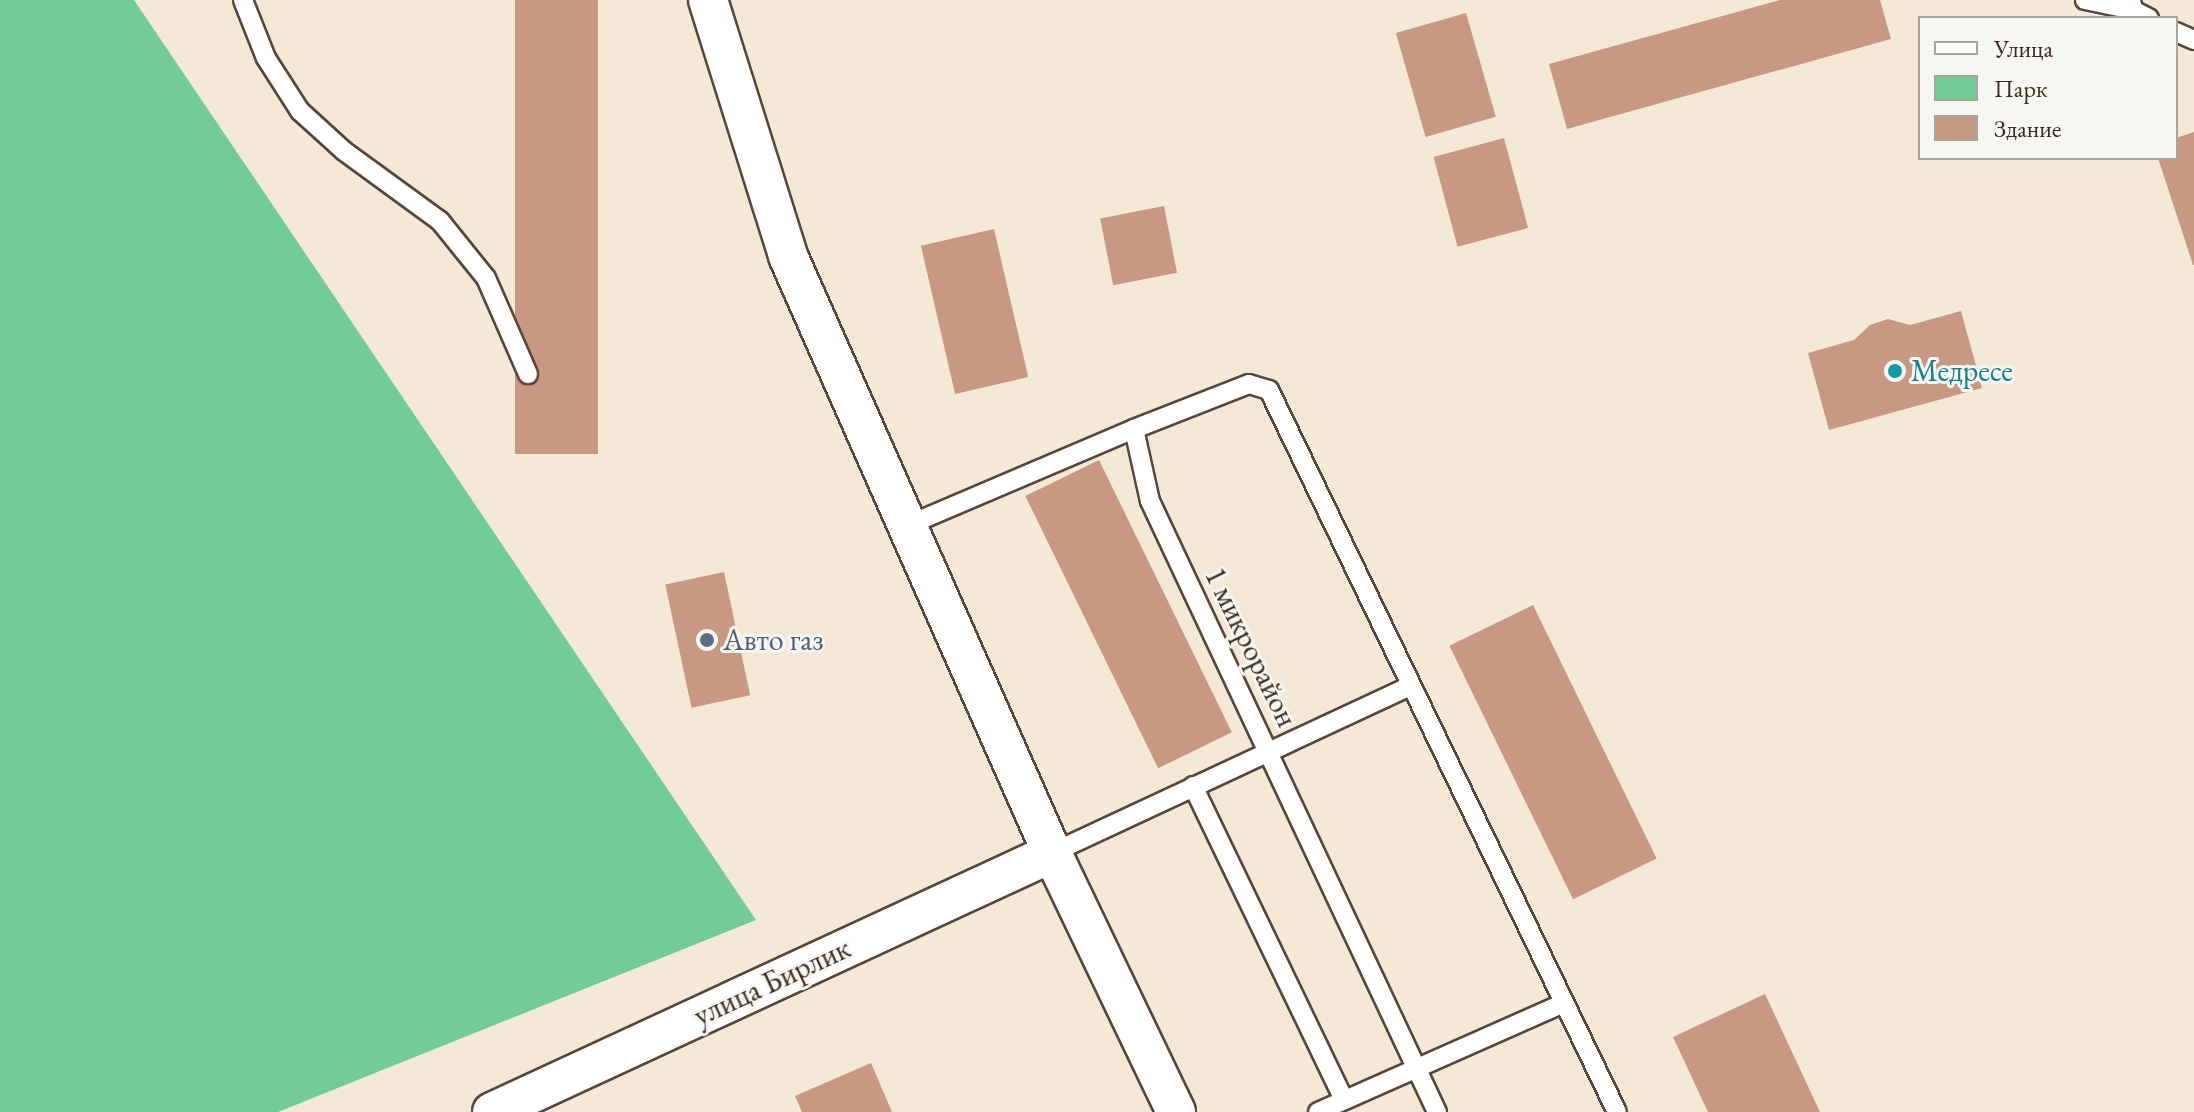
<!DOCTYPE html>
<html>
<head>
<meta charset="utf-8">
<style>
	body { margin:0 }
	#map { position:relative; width:2194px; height:1112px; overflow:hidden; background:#f4e8d6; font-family:"EB Garamond",serif }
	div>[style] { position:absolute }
	.green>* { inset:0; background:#72cd94 }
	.building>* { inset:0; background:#c99882; transform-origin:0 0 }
	.roads { filter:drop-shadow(2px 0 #57463a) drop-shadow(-2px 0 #57463a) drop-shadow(0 2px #57463a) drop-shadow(0 -2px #57463a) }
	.lane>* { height:18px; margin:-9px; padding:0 9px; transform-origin:9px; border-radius:9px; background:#fff }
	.street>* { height:38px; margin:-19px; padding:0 19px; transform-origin:19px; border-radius:19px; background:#fff }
	.dots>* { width:22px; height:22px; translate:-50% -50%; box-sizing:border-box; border:4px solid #f6f6f2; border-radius:50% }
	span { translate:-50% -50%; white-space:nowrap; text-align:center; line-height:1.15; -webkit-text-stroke:6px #f6f6f2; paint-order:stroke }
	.culture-label { font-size:30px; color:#0d838f }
	.left { translate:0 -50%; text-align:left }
	.service-label { font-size:30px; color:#4e5e75 }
	.street-label { font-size:30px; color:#3b2a1e }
	.legend { position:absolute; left:1918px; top:16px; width:260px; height:144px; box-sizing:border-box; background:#f6f6f2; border:2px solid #aba49d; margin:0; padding:10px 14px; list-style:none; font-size:24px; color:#3b2a1e }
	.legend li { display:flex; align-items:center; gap:16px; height:40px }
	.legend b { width:40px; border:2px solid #aba49d }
</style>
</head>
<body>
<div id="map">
	<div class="green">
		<i style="clip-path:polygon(0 0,134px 0,756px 920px,278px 1112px,0 1112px)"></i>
	</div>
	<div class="building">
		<i style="left:515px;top:0;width:83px;height:454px"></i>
		<i style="clip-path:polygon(1780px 0,1880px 0,1891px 39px,1567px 129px,1549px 64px)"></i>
		<i style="left:1466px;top:13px;width:108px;height:73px;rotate:74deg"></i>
		<i style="clip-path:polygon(2194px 132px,2194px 265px,2193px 265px,2158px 158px,2176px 158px,2176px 138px)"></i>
		<i style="left:1504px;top:138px;width:93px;height:73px;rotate:75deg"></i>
		<i style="left:1164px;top:206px;width:68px;height:65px;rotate:79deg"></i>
		<i style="left:994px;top:229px;width:152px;height:75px;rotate:77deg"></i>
		<i style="clip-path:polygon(1961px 311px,1982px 388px,1829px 430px,1808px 353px,1854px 340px,1870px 325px,1888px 319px,1910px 325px)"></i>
		<i style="left:1099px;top:460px;width:303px;height:82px;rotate:64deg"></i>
		<i style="left:724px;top:572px;width:126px;height:60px;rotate:78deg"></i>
		<i style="left:1533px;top:605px;width:282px;height:93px;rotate:64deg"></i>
		<i style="clip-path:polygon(1765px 994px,1820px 1112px,1708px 1112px,1673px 1037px)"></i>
		<i style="clip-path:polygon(871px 1063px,892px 1112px,802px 1112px,795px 1096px)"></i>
	</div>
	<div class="roads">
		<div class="lane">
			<i style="left:243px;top:0;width:62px;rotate:68.4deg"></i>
			<i style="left:266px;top:58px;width:63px;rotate:57.3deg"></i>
			<i style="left:300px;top:111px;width:59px;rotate:42.3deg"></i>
			<i style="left:344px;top:151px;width:119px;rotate:36.1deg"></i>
			<i style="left:440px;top:221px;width:73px;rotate:51.1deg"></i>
			<i style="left:486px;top:278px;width:105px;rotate:66.4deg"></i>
			<i style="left:2085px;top:0;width:49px;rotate:11.8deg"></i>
			<i style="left:2131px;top:0;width:10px;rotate:79deg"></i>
			<i style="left:2133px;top:10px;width:18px;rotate:27deg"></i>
			<i style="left:2176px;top:32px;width:20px;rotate:24deg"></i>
			<i style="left:1134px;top:429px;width:123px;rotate:-21.4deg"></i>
			<i style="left:1249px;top:384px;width:21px;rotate:17deg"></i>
			<i style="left:1269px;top:390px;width:801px;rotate:64.27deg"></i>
			<i style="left:904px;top:527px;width:250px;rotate:-23.1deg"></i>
			<i style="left:1134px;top:429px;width:74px;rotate:77.5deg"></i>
			<i style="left:1150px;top:501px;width:675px;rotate:64.84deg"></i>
			<i style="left:1193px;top:786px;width:348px;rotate:64.3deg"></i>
			<i style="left:1052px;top:853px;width:395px;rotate:-25deg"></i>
			<i style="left:1318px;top:1112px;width:269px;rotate:-23.9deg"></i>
		</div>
		<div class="street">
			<i style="left:708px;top:0;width:268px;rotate:72.6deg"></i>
			<i style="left:788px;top:256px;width:653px;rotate:66.14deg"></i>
			<i style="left:1052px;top:853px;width:287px;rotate:64.4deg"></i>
			<i style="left:492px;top:1112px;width:617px;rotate:-24.82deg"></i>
		</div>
	</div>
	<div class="dots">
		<i style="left:1895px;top:371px;background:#0f9aa8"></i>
		<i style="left:707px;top:640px;background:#5c6f8a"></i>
	</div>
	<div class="culture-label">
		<span class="left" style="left:1911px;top:371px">Медресе</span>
	</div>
	<div class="service-label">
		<span class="left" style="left:723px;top:640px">Авто газ</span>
	</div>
	<div class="street-label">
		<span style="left:1251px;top:647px;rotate:64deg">1 микрорайон</span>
		<span style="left:772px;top:982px;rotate:-25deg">улица Бирлик</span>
	</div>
	<ul class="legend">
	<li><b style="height:10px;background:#fff"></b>Улица</li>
	<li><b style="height:22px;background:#72cd94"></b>Парк</li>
	<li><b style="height:22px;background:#c99882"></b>Здание</li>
	</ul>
</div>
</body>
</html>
